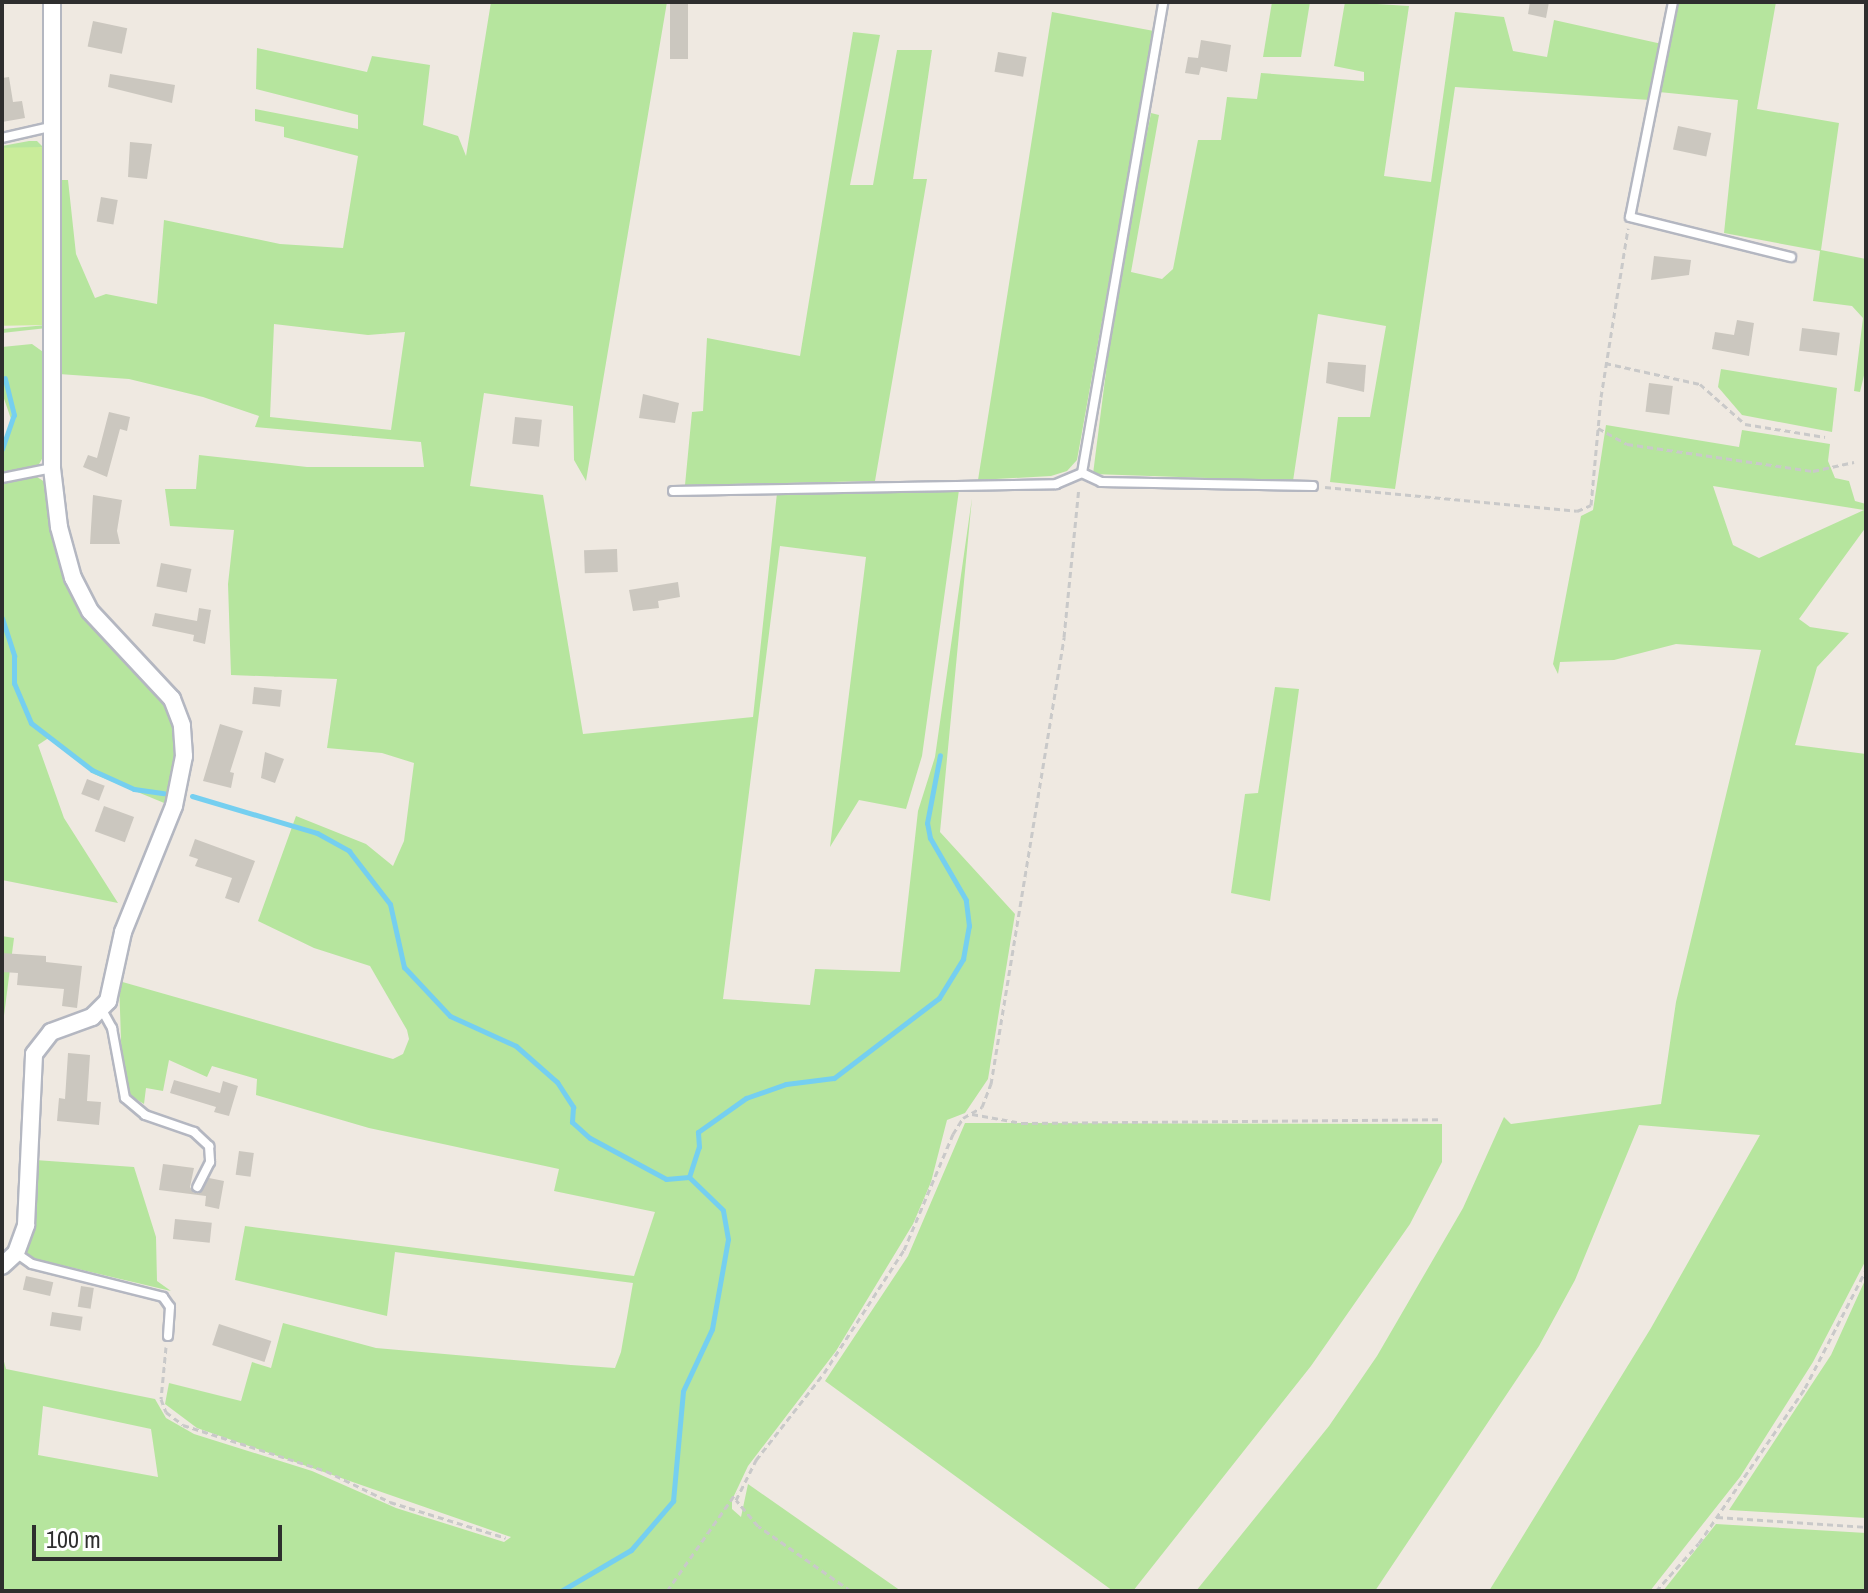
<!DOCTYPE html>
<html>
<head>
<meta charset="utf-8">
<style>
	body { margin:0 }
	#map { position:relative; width:1868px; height:1593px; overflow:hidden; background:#efe9e1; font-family:"Archivo Narrow",sans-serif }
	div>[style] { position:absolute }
	.green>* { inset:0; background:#b6e59e }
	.pitch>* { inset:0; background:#c9ec9a; transform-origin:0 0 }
	.stream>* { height:5px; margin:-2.5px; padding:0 2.5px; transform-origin:2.5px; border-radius:2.5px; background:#75cff0 }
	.building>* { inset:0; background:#cbc7bf; transform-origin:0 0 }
	.path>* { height:3px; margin-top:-1.5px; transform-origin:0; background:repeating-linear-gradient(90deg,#c9c9c9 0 6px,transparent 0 10px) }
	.roads { filter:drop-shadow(2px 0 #b4b7c1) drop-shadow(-2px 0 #b4b7c1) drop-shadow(0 2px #b4b7c1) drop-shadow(0 -2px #b4b7c1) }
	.lane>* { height:8px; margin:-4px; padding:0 4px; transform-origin:4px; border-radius:4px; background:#fff }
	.street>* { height:16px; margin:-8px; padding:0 8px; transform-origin:8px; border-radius:8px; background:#fff }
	span { translate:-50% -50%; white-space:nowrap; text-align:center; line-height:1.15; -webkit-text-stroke:8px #fff; paint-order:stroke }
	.frame { position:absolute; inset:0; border:4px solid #2e2e2e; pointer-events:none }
	.scale { position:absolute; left:32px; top:1525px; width:250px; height:36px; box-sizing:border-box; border:4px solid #2e2e2e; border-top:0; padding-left:10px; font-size:24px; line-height:28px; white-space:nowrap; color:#2e2e2e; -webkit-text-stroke:6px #fff; paint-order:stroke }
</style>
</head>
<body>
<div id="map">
	<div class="green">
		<i style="clip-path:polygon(evenodd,491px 2px,667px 2px,586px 481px,574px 460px,573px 406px,484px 393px,470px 486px,543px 495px,583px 734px,753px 717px,777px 493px,959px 490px,922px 756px,906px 809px,859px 800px,830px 847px,866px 557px,780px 546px,723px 999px,810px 1005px,815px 969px,900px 972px,918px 811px,935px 757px,972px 498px,940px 832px,1015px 914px,988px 1079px,965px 1113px,947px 1120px,931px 1182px,913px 1224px,836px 1351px,748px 1466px,732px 1500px,732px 1509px,741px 1517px,748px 1484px,901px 1591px,2px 1591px,2px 1354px,6px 1369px,155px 1399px,166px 1418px,194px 1434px,312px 1471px,396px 1508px,504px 1542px,511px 1537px,197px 1428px,165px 1404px,169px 1383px,241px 1401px,252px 1362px,271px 1368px,283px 1323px,376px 1348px,571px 1365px,615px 1368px,621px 1352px,633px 1283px,395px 1252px,387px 1316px,235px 1280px,245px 1226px,634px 1276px,655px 1212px,554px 1191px,559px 1169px,369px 1128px,256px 1095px,257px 1079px,212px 1066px,207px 1077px,169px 1060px,163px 1091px,146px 1088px,144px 1104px,131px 1096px,122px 1069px,119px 981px,393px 1059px,403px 1054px,409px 1039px,407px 1030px,370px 966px,314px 948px,258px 921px,296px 816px,366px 844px,393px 866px,404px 841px,414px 763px,382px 753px,327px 748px,337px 679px,231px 675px,228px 584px,234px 530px,170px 526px,165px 489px,196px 489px,199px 455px,307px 467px,424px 467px,421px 442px,255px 427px,259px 416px,203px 397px,129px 379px,59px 374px,57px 180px,68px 180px,76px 254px,95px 298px,106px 294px,157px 304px,164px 220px,280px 244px,343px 248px,358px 156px,284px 137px,284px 127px,255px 121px,255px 109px,358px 129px,358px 115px,256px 89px,257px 48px,367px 72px,372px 56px,430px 65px,423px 125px,458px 136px,466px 156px,491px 2px,274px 324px,368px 335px,405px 332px,391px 430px,270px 417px,274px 324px,491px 2px,43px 1406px,151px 1429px,158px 1477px,38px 1455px,43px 1406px)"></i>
		<i style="clip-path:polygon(1272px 2px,1310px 2px,1301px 57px,1263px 57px)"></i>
		<i style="clip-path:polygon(1345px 2px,1409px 6px,1384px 176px,1431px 182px,1455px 12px,1504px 17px,1513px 51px,1547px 57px,1554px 20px,1662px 44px,1650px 100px,1455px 87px,1395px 489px,1330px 482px,1338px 417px,1370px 417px,1386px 326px,1318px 314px,1293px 481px,1093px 474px,1117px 285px,1151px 113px,1159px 115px,1131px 272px,1162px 279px,1173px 269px,1198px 140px,1221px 140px,1227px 97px,1257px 99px,1261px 73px,1364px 81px,1364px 72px,1334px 66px)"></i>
		<i style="clip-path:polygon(1677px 2px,1776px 2px,1757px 109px,1839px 123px,1821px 250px,1866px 259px,1866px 367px,1860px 392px,1854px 391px,1863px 318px,1852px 306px,1813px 301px,1820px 251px,1724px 233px,1738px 100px,1659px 92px)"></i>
		<i style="clip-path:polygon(1052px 12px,1154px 31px,1077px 460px,1067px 471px,1051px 476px,978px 480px)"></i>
		<i style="clip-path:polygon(853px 32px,880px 35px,850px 185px,873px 185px,897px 50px,932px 50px,913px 179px,927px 179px,875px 481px,685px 485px,692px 412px,703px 411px,707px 338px,800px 356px)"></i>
		<i style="clip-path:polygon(29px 141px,37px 141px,45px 149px,47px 328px,2px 333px,2px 329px,47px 325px,43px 147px,2px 154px,2px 146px)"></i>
		<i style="clip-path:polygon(32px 344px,46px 354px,47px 450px,38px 466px,2px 474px,2px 447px,11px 419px,2px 393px,2px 347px)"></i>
		<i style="clip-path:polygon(1721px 369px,1837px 388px,1832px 432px,1742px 415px,1718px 387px)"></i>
		<i style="clip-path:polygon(evenodd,1606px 425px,1739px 447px,1742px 430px,1830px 444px,1828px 461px,1835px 478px,1849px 481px,1855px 501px,1866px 504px,1866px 527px,1799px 619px,1810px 627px,1849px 633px,1817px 667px,1795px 745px,1866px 754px,1866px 1260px,1813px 1362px,1740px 1477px,1650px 1591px,1489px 1591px,1651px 1328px,1760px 1135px,1639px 1125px,1575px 1280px,1539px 1346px,1375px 1591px,1196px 1591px,1329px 1426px,1377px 1356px,1463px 1208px,1504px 1117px,1511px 1124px,1661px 1104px,1676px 1002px,1761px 650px,1676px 644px,1614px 660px,1560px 662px,1558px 674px,1553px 664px,1581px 516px,1593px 510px,1606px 425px,1713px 486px,1864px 510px,1759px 558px,1733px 545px,1713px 486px)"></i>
		<i style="clip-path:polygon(37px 477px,48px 484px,68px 581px,163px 695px,175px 717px,180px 749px,169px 805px,94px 774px,50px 737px,38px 745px,64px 818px,118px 903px,2px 880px,2px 482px)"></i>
		<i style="clip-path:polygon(1275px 687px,1299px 689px,1270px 901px,1231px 893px,1245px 794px,1258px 793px)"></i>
		<i style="clip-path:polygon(2px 936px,14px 938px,2px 1031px)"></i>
		<i style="clip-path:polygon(965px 1123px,1442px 1124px,1442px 1162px,1410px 1224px,1311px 1366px,1133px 1591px,1113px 1591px,825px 1381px,908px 1256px)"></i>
		<i style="clip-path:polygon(35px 1160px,134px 1167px,156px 1237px,157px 1281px,171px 1291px,23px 1256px)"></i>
		<i style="clip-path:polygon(1866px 1278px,1866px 1518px,1729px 1510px,1831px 1355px)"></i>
		<i style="clip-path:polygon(1716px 1524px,1866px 1533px,1866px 1591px,1663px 1591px)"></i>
	</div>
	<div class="pitch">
		<i style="left:44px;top:147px;width:178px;height:43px;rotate:89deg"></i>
	</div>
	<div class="stream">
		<i style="left:2px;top:449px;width:36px;rotate:-71deg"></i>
		<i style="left:14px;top:415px;width:38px;rotate:-104deg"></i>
		<i style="left:2px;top:618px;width:40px;rotate:72deg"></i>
		<i style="left:14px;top:656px;width:27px;rotate:90deg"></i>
		<i style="left:14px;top:683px;width:43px;rotate:67deg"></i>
		<i style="left:31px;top:723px;width:77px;rotate:37.6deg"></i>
		<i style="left:92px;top:770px;width:46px;rotate:24.3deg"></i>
		<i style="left:134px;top:789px;width:30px;rotate:8deg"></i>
		<i style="left:192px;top:796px;width:130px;rotate:16.5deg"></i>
		<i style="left:317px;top:833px;width:37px;rotate:29deg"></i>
		<i style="left:349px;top:851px;width:67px;rotate:52.3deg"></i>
		<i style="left:390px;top:904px;width:65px;rotate:77.5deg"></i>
		<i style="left:404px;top:967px;width:67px;rotate:46.8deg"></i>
		<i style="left:450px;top:1016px;width:72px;rotate:24.4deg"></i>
		<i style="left:516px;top:1046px;width:55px;rotate:41.3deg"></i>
		<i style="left:557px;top:1082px;width:30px;rotate:57deg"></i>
		<i style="left:573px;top:1107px;width:15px;rotate:94deg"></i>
		<i style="left:572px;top:1122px;width:24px;rotate:42deg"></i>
		<i style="left:590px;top:1138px;width:86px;rotate:28.3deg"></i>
		<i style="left:666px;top:1179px;width:23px;rotate:-5deg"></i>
		<i style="left:561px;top:1591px;width:81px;rotate:-30.4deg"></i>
		<i style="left:631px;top:1550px;width:65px;rotate:-49.4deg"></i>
		<i style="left:673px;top:1501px;width:110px;rotate:-84.8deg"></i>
		<i style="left:683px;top:1391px;width:68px;rotate:-64.9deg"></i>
		<i style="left:712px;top:1329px;width:91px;rotate:-79.9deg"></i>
		<i style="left:728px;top:1239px;width:29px;rotate:-100deg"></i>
		<i style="left:723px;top:1210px;width:47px;rotate:-135.9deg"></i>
		<i style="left:689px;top:1177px;width:32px;rotate:-72deg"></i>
		<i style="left:699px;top:1147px;width:15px;rotate:-94deg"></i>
		<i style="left:698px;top:1132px;width:59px;rotate:-35.3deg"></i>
		<i style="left:746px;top:1098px;width:42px;rotate:-19.3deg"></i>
		<i style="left:786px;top:1084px;width:48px;rotate:-7.1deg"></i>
		<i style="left:834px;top:1078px;width:132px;rotate:-37.3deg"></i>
		<i style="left:939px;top:998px;width:46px;rotate:-58.4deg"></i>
		<i style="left:963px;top:959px;width:34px;rotate:-80deg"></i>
		<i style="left:969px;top:926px;width:26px;rotate:-97deg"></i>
		<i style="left:966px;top:900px;width:72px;rotate:-120.1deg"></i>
		<i style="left:930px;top:838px;width:15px;rotate:-101deg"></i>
		<i style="left:927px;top:823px;width:69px;rotate:-79.2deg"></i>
	</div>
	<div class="building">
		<i style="left:670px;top:2px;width:18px;height:57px"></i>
		<i style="clip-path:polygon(1530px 2px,1549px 2px,1546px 18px,1528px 14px)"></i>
		<i style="left:93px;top:21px;width:35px;height:26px;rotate:12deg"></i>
		<i style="clip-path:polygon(1201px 40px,1231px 45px,1227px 72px,1201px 67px,1199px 75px,1185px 73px,1188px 57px,1198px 58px)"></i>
		<i style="left:998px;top:52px;width:29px;height:20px;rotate:10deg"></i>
		<i style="clip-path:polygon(110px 74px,175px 85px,172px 103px,108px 87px)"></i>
		<i style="clip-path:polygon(9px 77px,13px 102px,22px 101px,25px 118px,2px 122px,2px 78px)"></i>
		<i style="left:1678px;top:126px;width:34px;height:24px;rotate:12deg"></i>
		<i style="clip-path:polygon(130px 142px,152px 144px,147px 179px,128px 177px)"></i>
		<i style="left:101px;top:197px;width:17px;height:25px;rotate:10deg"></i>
		<i style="clip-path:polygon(1654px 256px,1691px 260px,1689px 275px,1651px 280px)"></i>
		<i style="clip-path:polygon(1737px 320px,1754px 323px,1749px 356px,1712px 349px,1715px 332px,1734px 335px)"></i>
		<i style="left:1802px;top:328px;width:38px;height:23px;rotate:7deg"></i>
		<i style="clip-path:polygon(1328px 362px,1366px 365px,1364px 392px,1326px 383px)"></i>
		<i style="left:1649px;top:383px;width:24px;height:29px;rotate:7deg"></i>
		<i style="clip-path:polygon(643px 394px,679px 403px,675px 423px,639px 418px)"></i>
		<i style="clip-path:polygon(109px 412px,130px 417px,127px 431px,120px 429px,107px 477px,83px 467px,88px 455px,97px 458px)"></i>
		<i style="left:515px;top:417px;width:27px;height:27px;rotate:6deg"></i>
		<i style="clip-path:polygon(93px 495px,122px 500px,117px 531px,120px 544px,90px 544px)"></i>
		<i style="left:617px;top:549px;width:23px;height:33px;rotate:88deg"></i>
		<i style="left:161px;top:563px;width:31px;height:24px;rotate:11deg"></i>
		<i style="clip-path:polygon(678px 582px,680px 597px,658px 601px,659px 608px,633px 611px,629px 590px)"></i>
		<i style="clip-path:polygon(199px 608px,211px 610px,205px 644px,193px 641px,194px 635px,152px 626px,155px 613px,197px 621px)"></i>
		<i style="left:254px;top:687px;width:28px;height:17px;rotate:6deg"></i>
		<i style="clip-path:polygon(220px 724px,243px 731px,230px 772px,234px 773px,231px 788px,203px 781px)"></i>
		<i style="clip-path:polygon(265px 752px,284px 759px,275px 783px,261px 778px)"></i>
		<i style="left:87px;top:779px;width:19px;height:16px;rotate:21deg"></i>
		<i style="left:104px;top:806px;width:32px;height:27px;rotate:20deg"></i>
		<i style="clip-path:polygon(195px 839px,255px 861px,239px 903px,225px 898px,232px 878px,195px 866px,198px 859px,189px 856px)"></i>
		<i style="clip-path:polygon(2px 953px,46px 956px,46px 962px,82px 966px,77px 1008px,62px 1006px,64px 989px,17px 985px,18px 973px,2px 972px)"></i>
		<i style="clip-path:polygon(68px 1053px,90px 1055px,87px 1101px,101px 1102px,99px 1125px,57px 1121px,59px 1098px,65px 1099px)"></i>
		<i style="clip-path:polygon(174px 1080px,220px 1093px,223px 1081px,238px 1086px,229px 1116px,214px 1112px,216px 1107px,170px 1093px)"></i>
		<i style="left:239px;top:1151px;width:15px;height:24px;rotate:8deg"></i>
		<i style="clip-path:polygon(163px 1164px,194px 1168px,190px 1187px,194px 1193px,201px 1192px,209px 1178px,224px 1181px,219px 1209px,205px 1206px,206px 1196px,159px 1190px)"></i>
		<i style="left:175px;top:1219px;width:37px;height:20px;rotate:6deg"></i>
		<i style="left:26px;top:1276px;width:28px;height:14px;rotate:13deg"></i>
		<i style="left:81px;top:1286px;width:13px;height:21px;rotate:9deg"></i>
		<i style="left:52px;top:1312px;width:31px;height:14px;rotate:9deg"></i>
		<i style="left:219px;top:1324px;width:55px;height:22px;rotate:18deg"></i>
	</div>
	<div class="path">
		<i style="left:1605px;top:363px;width:97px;rotate:12.5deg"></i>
		<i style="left:1700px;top:384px;width:60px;rotate:41.6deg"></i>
		<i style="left:1745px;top:424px;width:81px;rotate:9.2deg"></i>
		<i style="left:1598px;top:428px;width:33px;rotate:29deg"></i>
		<i style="left:1627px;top:444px;width:188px;rotate:8.3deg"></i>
		<i style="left:1813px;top:471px;width:42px;rotate:-12.4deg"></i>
		<i style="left:1325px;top:487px;width:253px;rotate:5.4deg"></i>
		<i style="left:1577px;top:511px;width:15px;rotate:-23deg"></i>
		<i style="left:1591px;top:505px;width:108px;rotate:-84.7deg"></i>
		<i style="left:1601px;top:397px;width:171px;rotate:-80.9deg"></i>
		<i style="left:972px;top:1114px;width:51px;rotate:10.2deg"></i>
		<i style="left:1022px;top:1123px;width:420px;rotate:-0.5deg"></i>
		<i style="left:166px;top:1347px;width:52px;rotate:95.5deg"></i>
		<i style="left:161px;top:1399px;width:14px;rotate:69deg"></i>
		<i style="left:166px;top:1412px;width:21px;rotate:37deg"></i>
		<i style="left:183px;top:1425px;width:150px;rotate:17.8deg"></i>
		<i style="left:326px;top:1471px;width:71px;rotate:25.8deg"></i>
		<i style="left:390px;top:1502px;width:121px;rotate:17.2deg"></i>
		<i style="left:1717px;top:1517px;width:149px;rotate:3.8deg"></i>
		<i style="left:667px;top:1591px;width:120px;rotate:-54.9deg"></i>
		<i style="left:851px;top:1591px;width:113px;rotate:-145deg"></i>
		<i style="left:758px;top:1526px;width:34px;rotate:-130deg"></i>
		<i style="left:736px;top:1500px;width:45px;rotate:-63.4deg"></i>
		<i style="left:756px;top:1460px;width:110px;rotate:-52deg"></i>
		<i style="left:824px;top:1373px;width:147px;rotate:-57deg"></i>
		<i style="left:904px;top:1250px;width:126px;rotate:-67.1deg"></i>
		<i style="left:953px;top:1134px;width:19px;rotate:-58deg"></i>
		<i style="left:963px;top:1118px;width:22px;rotate:-30deg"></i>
		<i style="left:982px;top:1107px;width:25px;rotate:-69deg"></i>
		<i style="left:991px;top:1084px;width:453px;rotate:-80.7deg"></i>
		<i style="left:1064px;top:637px;width:150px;rotate:-84.3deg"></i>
		<i style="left:1656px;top:1591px;width:64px;rotate:-48.1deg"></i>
		<i style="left:1699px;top:1543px;width:188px;rotate:-55.6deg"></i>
		<i style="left:1805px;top:1388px;width:133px;rotate:-62.7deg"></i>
	</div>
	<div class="roads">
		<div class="lane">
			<i style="left:1673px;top:2px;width:219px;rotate:101.3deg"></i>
			<i style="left:1630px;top:217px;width:166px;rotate:14deg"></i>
			<i style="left:2px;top:138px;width:49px;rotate:-12.9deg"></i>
			<i style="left:1082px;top:473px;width:21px;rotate:25deg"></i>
			<i style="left:1101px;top:482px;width:212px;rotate:1.1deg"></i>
			<i style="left:2px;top:478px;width:51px;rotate:-11.3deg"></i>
			<i style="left:673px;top:491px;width:383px;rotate:-1deg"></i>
			<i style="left:1056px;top:484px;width:28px;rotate:-23deg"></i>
			<i style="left:1082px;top:473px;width:478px;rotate:-80.2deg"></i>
			<i style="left:102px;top:1010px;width:21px;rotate:61deg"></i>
			<i style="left:112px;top:1028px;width:71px;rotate:79.5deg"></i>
			<i style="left:125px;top:1098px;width:26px;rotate:40deg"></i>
			<i style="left:145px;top:1115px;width:52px;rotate:19.1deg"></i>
			<i style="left:194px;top:1132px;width:21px;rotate:43deg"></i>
			<i style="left:209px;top:1146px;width:16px;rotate:86deg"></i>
			<i style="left:210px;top:1162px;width:28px;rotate:117deg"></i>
			<i style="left:16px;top:1253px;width:19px;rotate:35deg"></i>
			<i style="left:32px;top:1264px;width:135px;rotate:14.1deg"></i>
			<i style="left:163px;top:1297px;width:12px;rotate:55deg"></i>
			<i style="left:170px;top:1307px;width:29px;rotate:94deg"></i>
		</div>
		<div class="street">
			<i style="left:2px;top:1266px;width:19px;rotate:-43deg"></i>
			<i style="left:16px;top:1253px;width:30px;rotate:-70deg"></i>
			<i style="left:26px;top:1225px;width:171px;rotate:-87.3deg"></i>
			<i style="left:34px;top:1054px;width:28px;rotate:-52deg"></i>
			<i style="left:51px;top:1032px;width:44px;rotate:-20.1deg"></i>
			<i style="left:92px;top:1017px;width:23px;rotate:-45deg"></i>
			<i style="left:108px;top:1001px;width:71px;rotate:-77.7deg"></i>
			<i style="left:123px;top:932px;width:136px;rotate:-68deg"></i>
			<i style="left:174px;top:806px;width:51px;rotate:-78.7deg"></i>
			<i style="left:184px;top:756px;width:31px;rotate:-94deg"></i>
			<i style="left:182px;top:725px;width:28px;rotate:-111deg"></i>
			<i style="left:172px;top:699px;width:120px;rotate:-133deg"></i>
			<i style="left:90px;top:611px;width:37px;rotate:-117deg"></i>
			<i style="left:73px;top:578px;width:53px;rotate:-105.4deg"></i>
			<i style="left:59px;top:527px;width:59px;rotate:-96.8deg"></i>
			<i style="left:52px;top:468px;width:466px;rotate:-90deg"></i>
		</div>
	</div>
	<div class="frame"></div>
	<div class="scale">100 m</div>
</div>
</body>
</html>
